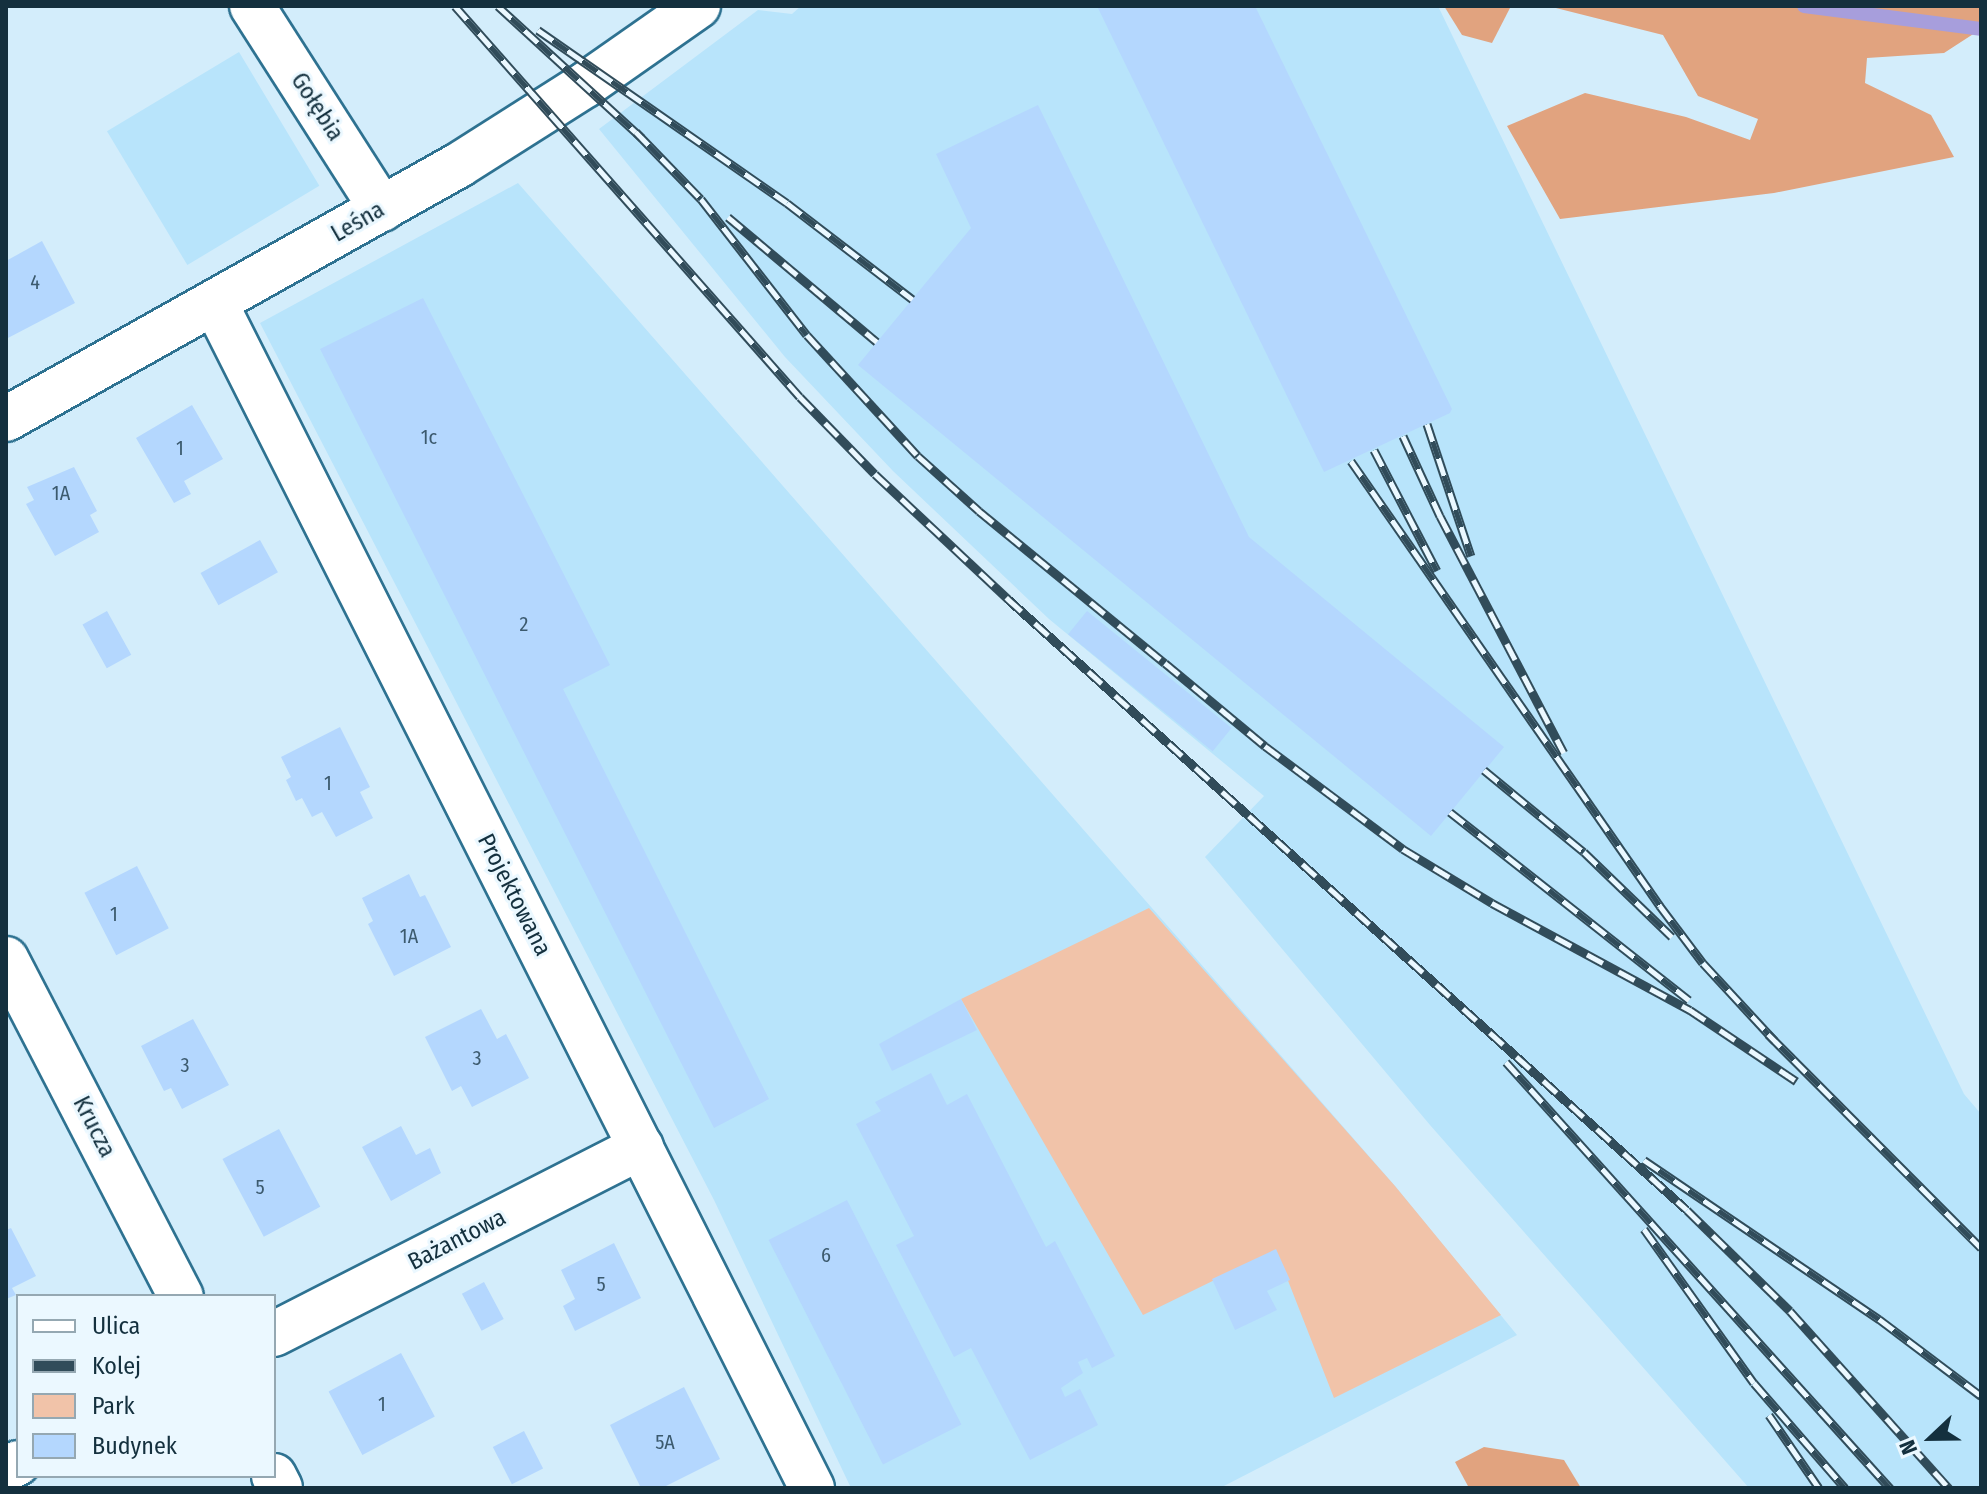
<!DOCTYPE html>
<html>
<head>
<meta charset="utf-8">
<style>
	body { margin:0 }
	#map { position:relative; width:1987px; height:1494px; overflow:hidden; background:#d3edfb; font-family:"Fira Sans Condensed",sans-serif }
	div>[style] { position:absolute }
	.built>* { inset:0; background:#b8e4fb; transform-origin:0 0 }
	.green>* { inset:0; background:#f1c3a9 }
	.forest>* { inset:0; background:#e1a37f }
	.stream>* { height:14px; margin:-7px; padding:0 7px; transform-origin:7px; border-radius:7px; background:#a79edc }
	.building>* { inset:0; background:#b4d7fe; transform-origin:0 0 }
	.roads { filter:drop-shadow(2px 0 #2e7291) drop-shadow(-2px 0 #2e7291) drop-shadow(0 2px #2e7291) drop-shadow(0 -2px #2e7291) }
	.street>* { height:44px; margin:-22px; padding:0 22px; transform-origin:22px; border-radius:22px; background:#fff }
	.secondary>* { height:44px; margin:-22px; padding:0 22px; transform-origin:22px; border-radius:22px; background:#fff }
	.rail>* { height:9px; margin-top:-4.5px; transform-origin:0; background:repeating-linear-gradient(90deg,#ebf8ff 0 18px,#314c5a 0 36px); box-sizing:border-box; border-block:2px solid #314c5a }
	span { translate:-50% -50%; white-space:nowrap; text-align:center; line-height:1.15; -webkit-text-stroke:6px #ebf8ff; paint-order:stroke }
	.number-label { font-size:20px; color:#3c5a6e }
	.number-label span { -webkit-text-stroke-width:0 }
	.street-label { font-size:24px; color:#14303e }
	.frame { position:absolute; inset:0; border:8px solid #14303e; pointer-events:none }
	.legend { position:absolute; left:16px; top:1294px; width:260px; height:184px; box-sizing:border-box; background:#ebf8ff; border:2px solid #95a8b2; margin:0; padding:10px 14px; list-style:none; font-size:24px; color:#14303e }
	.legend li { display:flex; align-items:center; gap:16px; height:40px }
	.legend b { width:40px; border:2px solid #95a8b2 }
	.north { position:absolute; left:1891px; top:1398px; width:80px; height:80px; -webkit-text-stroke:6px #ebf8ff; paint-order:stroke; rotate:248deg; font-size:22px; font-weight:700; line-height:32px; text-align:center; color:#14303e }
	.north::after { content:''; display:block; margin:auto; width:28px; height:36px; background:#14303e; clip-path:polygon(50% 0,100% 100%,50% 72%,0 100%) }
</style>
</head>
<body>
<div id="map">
	<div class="built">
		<i style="clip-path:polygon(801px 6px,1438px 6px,1964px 1094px,1981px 1114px,1981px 1488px,1749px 1488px,1430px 1125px,1205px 857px,1264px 796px,1049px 619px,893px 471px,785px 357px,599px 129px,758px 10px,792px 14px)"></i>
		<i style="left:239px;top:52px;width:156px;height:154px;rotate:59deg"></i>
		<i style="clip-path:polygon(518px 183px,1395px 1186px,1517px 1335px,1220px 1488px,851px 1488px,714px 1200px,260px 323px)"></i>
	</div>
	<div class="green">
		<i style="clip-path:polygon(1149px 908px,1395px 1186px,1501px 1315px,1334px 1398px,1276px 1250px,1143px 1315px,961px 999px)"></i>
	</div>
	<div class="forest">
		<i style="clip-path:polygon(1444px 6px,1511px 6px,1492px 43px,1462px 35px)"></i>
		<i style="clip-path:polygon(1548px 6px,1981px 6px,1981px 29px,1944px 53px,1867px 58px,1865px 83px,1931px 115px,1954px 157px,1774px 193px,1560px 219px,1507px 126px,1585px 93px,1686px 117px,1750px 140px,1758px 119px,1698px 96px,1663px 35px)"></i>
		<i style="clip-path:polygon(1484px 1447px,1564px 1460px,1581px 1488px,1469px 1488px,1455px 1462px)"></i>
	</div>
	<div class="stream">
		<i style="left:1804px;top:6px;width:178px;rotate:7.4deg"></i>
	</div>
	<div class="building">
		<i style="clip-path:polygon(1097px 6px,1255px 6px,1452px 409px,1450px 413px,1324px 472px)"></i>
		<i style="clip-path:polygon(1038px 105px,1249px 537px,1504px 747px,1431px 836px,858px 365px,971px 228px,936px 154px)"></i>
		<i style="clip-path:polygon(42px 241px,75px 303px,6px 339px,6px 261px)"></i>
		<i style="clip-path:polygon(423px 298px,610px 665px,563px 689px,769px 1099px,714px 1128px,320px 349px)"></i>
		<i style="clip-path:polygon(192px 405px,223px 459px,184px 481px,191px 494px,174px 503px,136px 438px)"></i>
		<i style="clip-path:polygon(74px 467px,97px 511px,90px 515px,99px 532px,55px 556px,26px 504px,34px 500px,27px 487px)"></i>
		<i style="left:260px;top:540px;width:37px;height:68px;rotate:61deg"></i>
		<i style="left:107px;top:611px;width:50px;height:28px;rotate:61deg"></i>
		<i style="left:1087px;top:611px;width:186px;height:30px;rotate:39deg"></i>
		<i style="clip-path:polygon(340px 727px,370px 787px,360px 792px,373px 818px,336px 837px,322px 812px,312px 817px,302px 798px,296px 801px,286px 780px,291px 777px,281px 757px)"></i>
		<i style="left:137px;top:866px;width:70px;height:59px;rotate:63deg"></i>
		<i style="clip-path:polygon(409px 874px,420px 897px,425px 895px,451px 947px,394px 976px,368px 924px,373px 921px,362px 898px)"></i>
		<i style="clip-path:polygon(961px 999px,977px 1030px,892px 1071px,879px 1044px)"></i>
		<i style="clip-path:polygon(481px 1009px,497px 1039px,506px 1034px,529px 1078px,472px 1107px,461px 1086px,452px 1091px,425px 1037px)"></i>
		<i style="clip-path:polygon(193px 1019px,229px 1085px,182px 1109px,171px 1088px,164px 1091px,141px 1046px)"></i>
		<i style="clip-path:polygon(931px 1073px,947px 1105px,967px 1094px,1046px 1247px,1055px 1241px,1115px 1356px,1092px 1368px,1087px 1358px,1078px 1362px,1083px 1373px,1061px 1388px,1065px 1397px,1080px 1389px,1098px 1425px,1030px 1460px,971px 1348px,954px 1357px,896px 1245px,914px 1236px,856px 1124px,881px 1111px,875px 1102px)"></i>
		<i style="clip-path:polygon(401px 1126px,416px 1155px,430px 1148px,441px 1173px,391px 1201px,362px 1147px)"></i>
		<i style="left:279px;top:1129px;width:88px;height:64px;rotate:62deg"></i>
		<i style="left:847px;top:1200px;width:252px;height:88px;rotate:63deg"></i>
		<i style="clip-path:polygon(11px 1228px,36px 1276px,12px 1288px,16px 1295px,6px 1299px,6px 1230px)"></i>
		<i style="clip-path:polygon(614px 1243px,641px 1298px,575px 1331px,563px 1306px,575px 1299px,561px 1270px)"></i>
		<i style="clip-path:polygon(1276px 1249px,1290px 1280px,1267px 1291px,1277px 1310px,1235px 1330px,1212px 1279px)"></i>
		<i style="left:484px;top:1282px;width:42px;height:25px;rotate:62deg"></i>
		<i style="left:401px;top:1353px;width:72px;height:82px;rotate:62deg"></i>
		<i style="clip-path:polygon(684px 1387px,720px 1459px,662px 1488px,641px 1488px,610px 1425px)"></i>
		<i style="left:524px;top:1431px;width:42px;height:35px;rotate:63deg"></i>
	</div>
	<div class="roads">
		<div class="street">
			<i style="left:252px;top:6px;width:241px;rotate:57.4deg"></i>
			<i style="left:215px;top:303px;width:1327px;rotate:63.26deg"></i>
			<i style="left:6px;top:959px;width:380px;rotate:62.6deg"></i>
			<i style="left:274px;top:1334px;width:412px;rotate:-27deg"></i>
			<i style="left:6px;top:1469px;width:13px;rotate:-27deg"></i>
			<i style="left:274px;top:1476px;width:13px;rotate:63deg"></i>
		</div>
		<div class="secondary">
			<i style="left:6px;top:419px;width:519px;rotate:-29.28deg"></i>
			<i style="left:459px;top:165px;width:149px;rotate:-32.4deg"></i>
			<i style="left:585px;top:85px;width:138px;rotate:-35deg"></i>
		</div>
	</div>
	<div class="rail">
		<i style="left:455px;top:6px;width:521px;rotate:48.58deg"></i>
		<i style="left:800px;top:397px;width:107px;rotate:45.8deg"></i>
		<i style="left:875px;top:474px;width:183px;rotate:43.2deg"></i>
		<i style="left:1008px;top:599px;width:913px;rotate:41.98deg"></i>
		<i style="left:1687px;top:1210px;width:144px;rotate:44.4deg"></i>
		<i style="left:1790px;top:1311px;width:238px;rotate:48.1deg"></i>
		<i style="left:498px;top:6px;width:195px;rotate:42.5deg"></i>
		<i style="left:538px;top:30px;width:303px;rotate:34.8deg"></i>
		<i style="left:787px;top:203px;width:158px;rotate:37.5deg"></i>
		<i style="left:636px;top:132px;width:93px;rotate:45.9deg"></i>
		<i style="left:701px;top:199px;width:172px;rotate:52.1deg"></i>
		<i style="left:807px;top:335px;width:164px;rotate:47.5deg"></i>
		<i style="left:918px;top:456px;width:82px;rotate:42deg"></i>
		<i style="left:979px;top:511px;width:240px;rotate:39.3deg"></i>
		<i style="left:1165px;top:663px;width:130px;rotate:39.7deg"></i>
		<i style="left:1265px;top:746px;width:172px;rotate:36.7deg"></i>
		<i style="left:1403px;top:849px;width:104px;rotate:31.2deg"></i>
		<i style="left:1492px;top:903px;width:225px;rotate:28.4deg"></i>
		<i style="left:1690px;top:1010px;width:128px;rotate:33.8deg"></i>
		<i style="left:728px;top:217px;width:194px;rotate:40deg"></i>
		<i style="left:1427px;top:424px;width:139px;rotate:71.6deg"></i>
		<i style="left:1403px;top:436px;width:88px;rotate:65.2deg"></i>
		<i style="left:1440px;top:516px;width:267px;rotate:62.4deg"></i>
		<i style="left:1374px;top:450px;width:136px;rotate:62.5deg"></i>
		<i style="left:1351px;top:461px;width:542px;rotate:55.22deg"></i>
		<i style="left:1660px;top:906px;width:71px;rotate:53deg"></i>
		<i style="left:1703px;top:963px;width:106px;rotate:47.3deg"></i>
		<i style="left:1484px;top:770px;width:129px;rotate:39.4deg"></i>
		<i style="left:1584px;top:852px;width:122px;rotate:44deg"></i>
		<i style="left:1450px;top:812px;width:304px;rotate:38.2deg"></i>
		<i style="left:1768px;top:1034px;width:302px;rotate:45.1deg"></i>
		<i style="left:1506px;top:1062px;width:574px;rotate:47.97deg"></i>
		<i style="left:1644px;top:1160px;width:284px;rotate:34.1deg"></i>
		<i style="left:1879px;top:1319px;width:128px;rotate:37deg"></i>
		<i style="left:1644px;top:1229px;width:189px;rotate:54.5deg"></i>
		<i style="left:1754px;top:1383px;width:139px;rotate:49.1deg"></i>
		<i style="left:1769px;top:1415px;width:88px;rotate:55.6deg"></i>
	</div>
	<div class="number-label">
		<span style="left:35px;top:282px">4</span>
		<span style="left:429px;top:437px">1c</span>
		<span style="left:180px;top:448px">1</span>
		<span style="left:61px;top:493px">1A</span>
		<span style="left:524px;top:624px">2</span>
		<span style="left:328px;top:783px">1</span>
		<span style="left:114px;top:914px">1</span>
		<span style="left:409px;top:936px">1A</span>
		<span style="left:477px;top:1058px">3</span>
		<span style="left:185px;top:1065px">3</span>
		<span style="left:260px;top:1187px">5</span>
		<span style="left:826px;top:1255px">6</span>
		<span style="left:601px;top:1284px">5</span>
		<span style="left:382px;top:1404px">1</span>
		<span style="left:665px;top:1442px">5A</span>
	</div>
	<div class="street-label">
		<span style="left:317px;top:107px;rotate:57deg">Gołębia</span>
		<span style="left:358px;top:222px;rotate:-30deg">Leśna</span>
		<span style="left:514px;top:895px;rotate:63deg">Projektowana</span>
		<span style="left:94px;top:1127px;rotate:63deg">Krucza</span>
		<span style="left:457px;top:1240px;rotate:-27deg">Bażantowa</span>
	</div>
	<div class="frame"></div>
	<ul class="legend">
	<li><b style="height:10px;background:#fff"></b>Ulica</li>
	<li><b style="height:10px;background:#314c5a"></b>Kolej</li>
	<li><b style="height:22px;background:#f1c3a9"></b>Park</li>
	<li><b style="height:22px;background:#b4d7fe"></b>Budynek</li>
	</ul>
	<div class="north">N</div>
</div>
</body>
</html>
